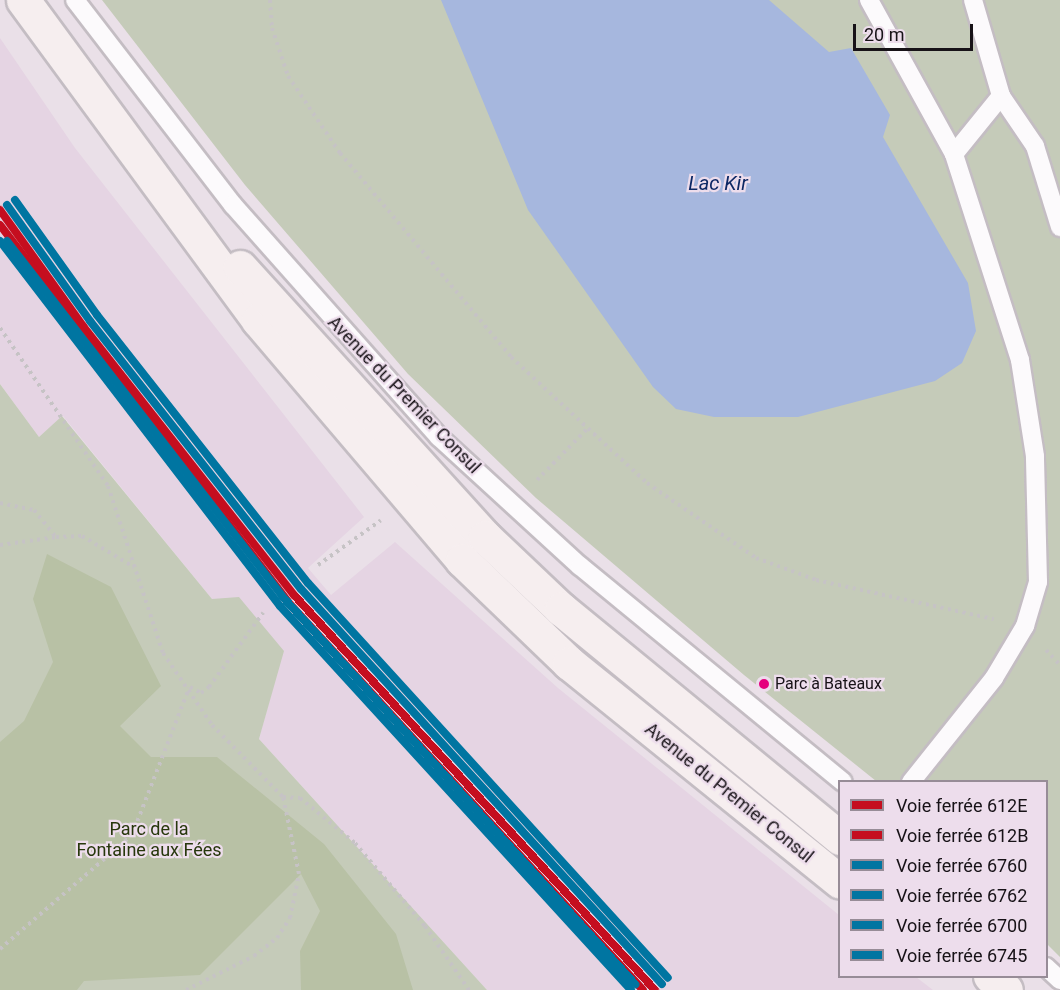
<!DOCTYPE html>
<html>
<head>
<meta charset="utf-8">
<style>
	body { margin:0 }
	#map { position:relative; width:1060px; height:990px; overflow:hidden; background:#eae0e8; font-family:Roboto,sans-serif }
	div>[style] { position:absolute }
	.built>* { inset:0; background:#e5d4e3 }
	.green>* { inset:0; background:#c5cbb9 }
	.forest>* { inset:0; background:#b8c1a5 }
	.water>* { inset:0; background:#a6b7de }
	.path>* { height:4px; margin-top:-2px; transform-origin:0; background:repeating-linear-gradient(90deg,#c6c3c5 0 3px,transparent 0 7.5px) }
	.roads { filter:drop-shadow(2px 0 #c4bdc3) drop-shadow(-2px 0 #c4bdc3) drop-shadow(0 2px #c4bdc3) drop-shadow(0 -2px #c4bdc3) }
	.lane>* { height:18px; margin:-9px; padding:0 9px; transform-origin:9px; border-radius:9px; background:#fcfafc }
	.primary>* { height:33px; margin:-16.5px; padding:0 16.5px; transform-origin:16.5px; border-radius:16.5px; background:#f6eeef }
	.rail-1>* { height:8px; margin:-4px; padding:0 4px; transform-origin:4px; border-radius:4px; background:#c50e1f }
	.rail-2>* { height:8px; margin:-4px; padding:0 4px; transform-origin:4px; border-radius:4px; background:#c50e1f }
	.rail-3>* { height:8px; margin:-4px; padding:0 4px; transform-origin:4px; border-radius:4px; background:#0075a1 }
	.rail-4>* { height:8px; margin:-4px; padding:0 4px; transform-origin:4px; border-radius:4px; background:#0075a1 }
	.rail-5>* { height:8px; margin:-4px; padding:0 4px; transform-origin:4px; border-radius:4px; background:#0075a1 }
	.rail-6>* { height:8px; margin:-4px; padding:0 4px; transform-origin:4px; border-radius:4px; background:#0075a1 }
	.dots>* { width:16px; height:16px; translate:-50% -50%; box-sizing:border-box; border:3px solid #edddec; border-radius:50% }
	span { translate:-50% -50%; white-space:nowrap; text-align:center; line-height:1.15; -webkit-text-stroke:4.5px #edddec; paint-order:stroke }
	.bus-label { font-size:16px; color:#171217 }
	.left { translate:0 -50%; text-align:left }
	.street-label { font-size:18px; color:#171217 }
	.park-label { font-size:18px; color:#27370c }
	.water-label { font-size:20px; color:#0d2865; font-style:italic }
	.legend { position:absolute; left:838px; top:780px; width:210px; height:198px; box-sizing:border-box; background:#edddec; border:2px solid #978c97; margin:0; padding:8px 10px; list-style:none; font-size:18px; color:#171217 }
	.legend li { display:flex; align-items:center; gap:12px; height:30px }
	.legend b { width:30px; border:2px solid #978c97 }
	.scale { position:absolute; left:853px; top:24px; width:120px; height:27px; box-sizing:border-box; border:3px solid #171217; border-top:0; padding-left:8px; font-size:18px; line-height:21px; white-space:nowrap; color:#171217; -webkit-text-stroke:4px #edddec; paint-order:stroke }
</style>
</head>
<body>
<div id="map">
	<div class="built">
		<i style="clip-path:polygon(0 38px,75px 148px,364px 517px,308px 568px,331px 595px,395px 542px,558px 688px,839px 915px,840px 976px,916px 977px,933px 990px,487px 990px,259px 739px,283px 651px,212px 599px,63px 416px,39px 437px,0 384px)"></i>
	</div>
	<div class="green">
		<i style="clip-path:polygon(102px 0,1060px 0,1060px 957px,1047px 944px,1046px 782px,876px 781px,744px 675px,536px 498px,408px 374px,245px 185px)"></i>
		<i style="clip-path:polygon(0 384px,39px 437px,62px 416px,212px 599px,239px 597px,284px 651px,259px 739px,487px 990px,0 990px)"></i>
	</div>
	<div class="forest">
		<i style="clip-path:polygon(47px 554px,111px 587px,161px 686px,120px 726px,151px 757px,217px 757px,324px 844px,396px 934px,413px 990px,301px 990px,300px 951px,320px 911px,301px 874px,200px 975px,84px 981px,77px 990px,0 990px,0 742px,24px 721px,53px 662px,33px 599px)"></i>
	</div>
	<div class="water">
		<i style="clip-path:polygon(441px 0,769px 0,829px 52px,851px 48px,890px 115px,883px 137px,968px 283px,976px 331px,962px 363px,935px 381px,798px 417px,714px 417px,676px 409px,653px 387px,528px 210px)"></i>
	</div>
	<div class="path">
		<i style="left:270px;top:0;width:28px;rotate:86deg"></i>
		<i style="left:272px;top:28px;width:51px;rotate:71.6deg"></i>
		<i style="left:288px;top:76px;width:93px;rotate:56deg"></i>
		<i style="left:340px;top:153px;width:266px;rotate:50deg"></i>
		<i style="left:511px;top:357px;width:185px;rotate:42.8deg"></i>
		<i style="left:647px;top:483px;width:132px;rotate:34.5deg"></i>
		<i style="left:756px;top:558px;width:64px;rotate:20.1deg"></i>
		<i style="left:816px;top:580px;width:182px;rotate:12.4deg"></i>
		<i style="left:0;top:328px;width:191px;rotate:55.6deg"></i>
		<i style="left:108px;top:486px;width:176px;rotate:71.8deg"></i>
		<i style="left:163px;top:653px;width:87px;rotate:55.8deg"></i>
		<i style="left:212px;top:725px;width:101px;rotate:45.4deg"></i>
		<i style="left:283px;top:797px;width:17px;rotate:3deg"></i>
		<i style="left:300px;top:798px;width:71px;rotate:39.3deg"></i>
		<i style="left:355px;top:843px;width:109px;rotate:49.9deg"></i>
		<i style="left:425px;top:926px;width:78px;rotate:55.5deg"></i>
		<i style="left:537px;top:480px;width:73px;rotate:-45.6deg"></i>
		<i style="left:0;top:503px;width:35px;rotate:12deg"></i>
		<i style="left:34px;top:510px;width:35px;rotate:51deg"></i>
		<i style="left:56px;top:537px;width:26px;rotate:-2deg"></i>
		<i style="left:82px;top:536px;width:61px;rotate:30.8deg"></i>
		<i style="left:0;top:545px;width:57px;rotate:-8.1deg"></i>
		<i style="left:318px;top:565px;width:77px;rotate:-35.5deg"></i>
		<i style="left:1046px;top:650px;width:21px;rotate:47deg"></i>
		<i style="left:190px;top:687px;width:13px;rotate:29deg"></i>
		<i style="left:201px;top:693px;width:10px;rotate:-37deg"></i>
		<i style="left:209px;top:687px;width:92px;rotate:-53.9deg"></i>
		<i style="left:0;top:949px;width:174px;rotate:-40.8deg"></i>
		<i style="left:132px;top:835px;width:158px;rotate:-68.8deg"></i>
		<i style="left:186px;top:990px;width:76px;rotate:-26.6deg"></i>
		<i style="left:254px;top:956px;width:29px;rotate:-38deg"></i>
		<i style="left:277px;top:938px;width:24px;rotate:-57deg"></i>
		<i style="left:290px;top:918px;width:45px;rotate:-78.4deg"></i>
		<i style="left:299px;top:874px;width:79px;rotate:-101.7deg"></i>
	</div>
	<div class="roads">
		<div class="lane">
			<i style="left:75px;top:0;width:259px;rotate:52.4deg"></i>
			<i style="left:233px;top:205px;width:310px;rotate:48.4deg"></i>
			<i style="left:439px;top:437px;width:191px;rotate:42.5deg"></i>
			<i style="left:580px;top:566px;width:340px;rotate:39.4deg"></i>
			<i style="left:869px;top:0;width:176px;rotate:61.1deg"></i>
			<i style="left:973px;top:0;width:100px;rotate:73.7deg"></i>
			<i style="left:1001px;top:96px;width:60px;rotate:55.8deg"></i>
			<i style="left:1035px;top:146px;width:85px;rotate:72.8deg"></i>
			<i style="left:911px;top:782px;width:133px;rotate:-51.4deg"></i>
			<i style="left:994px;top:678px;width:61px;rotate:-59.2deg"></i>
			<i style="left:1025px;top:626px;width:46px;rotate:-73.5deg"></i>
			<i style="left:1038px;top:582px;width:126px;rotate:-91.4deg"></i>
			<i style="left:1035px;top:456px;width:97px;rotate:-98.9deg"></i>
			<i style="left:1020px;top:360px;width:216px;rotate:-107.8deg"></i>
			<i style="left:954px;top:154px;width:75px;rotate:-51deg"></i>
			<i style="left:1046px;top:967px;width:19px;rotate:43deg"></i>
		</div>
		<div class="primary">
			<i style="left:23px;top:0;width:397px;rotate:53.7deg"></i>
			<i style="left:258px;top:320px;width:315px;rotate:49.6deg"></i>
			<i style="left:462px;top:560px;width:149px;rotate:43.9deg"></i>
			<i style="left:569px;top:663px;width:348px;rotate:38.9deg"></i>
			<i style="left:240px;top:267px;width:365px;rotate:47.8deg"></i>
			<i style="left:485px;top:537px;width:105px;rotate:43.5deg"></i>
			<i style="left:561px;top:609px;width:361px;rotate:39.4deg"></i>
			<i style="left:990px;top:976px;width:21px;rotate:41deg"></i>
		</div>
	</div>
	<div class="rail-1">
		<i style="left:0;top:210px;width:143px;rotate:54.4deg"></i>
		<i style="left:83px;top:326px;width:342px;rotate:51.9deg"></i>
		<i style="left:294px;top:595px;width:535px;rotate:47.58deg"></i>
	</div>
	<div class="rail-2">
		<i style="left:0;top:225px;width:473px;rotate:52.6deg"></i>
		<i style="left:287px;top:601px;width:527px;rotate:47.54deg"></i>
	</div>
	<div class="rail-3">
		<i style="left:7px;top:205px;width:143px;rotate:54.4deg"></i>
		<i style="left:90px;top:321px;width:341px;rotate:51.8deg"></i>
		<i style="left:301px;top:589px;width:535px;rotate:47.58deg"></i>
	</div>
	<div class="rail-4">
		<i style="left:0;top:241px;width:460px;rotate:52.5deg"></i>
		<i style="left:280px;top:606px;width:520px;rotate:47.57deg"></i>
	</div>
	<div class="rail-5">
		<i style="left:15px;top:200px;width:141px;rotate:54.5deg"></i>
		<i style="left:97px;top:315px;width:341px;rotate:51.8deg"></i>
		<i style="left:308px;top:583px;width:534px;rotate:47.65deg"></i>
	</div>
	<div class="rail-6">
		<i style="left:7px;top:241px;width:449px;rotate:52.2deg"></i>
		<i style="left:282px;top:596px;width:525px;rotate:47.7deg"></i>
	</div>
	<div class="dots">
		<i style="left:764px;top:684px;background:#e5007d"></i>
	</div>
	<div class="bus-label">
		<span class="left" style="left:775px;top:684px">Parc à Bateaux</span>
	</div>
	<div class="street-label">
		<span style="left:404px;top:395px;rotate:46deg">Avenue du Premier Consul</span>
		<span style="left:729px;top:793px;rotate:39deg">Avenue du Premier Consul</span>
	</div>
	<div class="park-label">
		<span style="left:149px;top:840px">Parc de la<br>Fontaine aux Fées</span>
	</div>
	<div class="water-label">
		<span style="left:718px;top:183px">Lac Kir</span>
	</div>
	<ul class="legend">
	<li><b style="height:8px;background:#c50e1f"></b>Voie ferrée 612E</li>
	<li><b style="height:8px;background:#c50e1f"></b>Voie ferrée 612B</li>
	<li><b style="height:8px;background:#0075a1"></b>Voie ferrée 6760</li>
	<li><b style="height:8px;background:#0075a1"></b>Voie ferrée 6762</li>
	<li><b style="height:8px;background:#0075a1"></b>Voie ferrée 6700</li>
	<li><b style="height:8px;background:#0075a1"></b>Voie ferrée 6745</li>
	</ul>
	<div class="scale">20 m</div>
</div>
</body>
</html>
